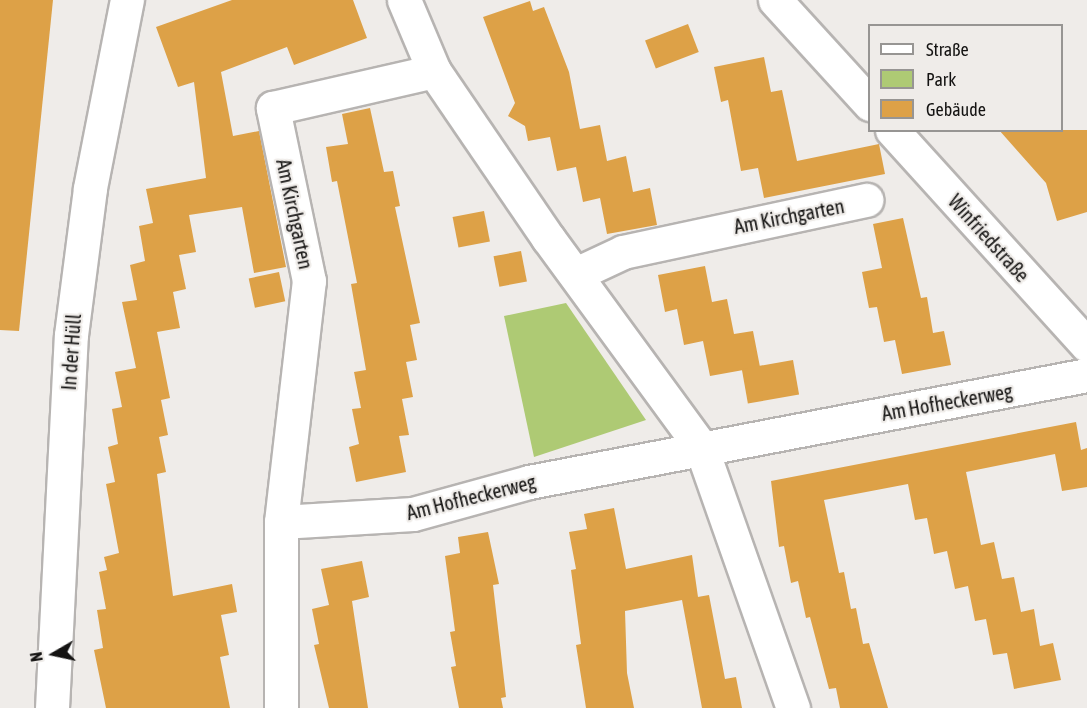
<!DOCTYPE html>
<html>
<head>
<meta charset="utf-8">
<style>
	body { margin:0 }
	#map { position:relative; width:1087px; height:708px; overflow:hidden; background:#efece9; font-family:"Asap Condensed",sans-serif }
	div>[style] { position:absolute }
	.green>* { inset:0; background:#aeca74 }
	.building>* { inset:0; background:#dda147; transform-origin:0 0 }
	.roads { filter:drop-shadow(2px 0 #b7b4b2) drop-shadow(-2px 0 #b7b4b2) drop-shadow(0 2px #b7b4b2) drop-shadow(0 -2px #b7b4b2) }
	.street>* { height:33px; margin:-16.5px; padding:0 16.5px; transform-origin:16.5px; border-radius:16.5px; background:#fff }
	span { translate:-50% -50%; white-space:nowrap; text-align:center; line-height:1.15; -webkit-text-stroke:4.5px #efece9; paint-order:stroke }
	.street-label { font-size:20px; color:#141312 }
	.legend { position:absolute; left:868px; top:24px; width:195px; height:108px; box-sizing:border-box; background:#efece9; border:2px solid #979593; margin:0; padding:8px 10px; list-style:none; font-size:18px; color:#141312 }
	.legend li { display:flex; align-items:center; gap:12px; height:30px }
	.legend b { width:30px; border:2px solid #979593 }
	.north { position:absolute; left:24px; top:624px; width:60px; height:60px; -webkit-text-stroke:4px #efece9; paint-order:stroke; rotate:261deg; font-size:16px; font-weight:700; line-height:24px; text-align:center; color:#141312 }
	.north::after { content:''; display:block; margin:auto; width:21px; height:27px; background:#141312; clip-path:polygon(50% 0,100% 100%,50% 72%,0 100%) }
</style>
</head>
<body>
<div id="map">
	<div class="green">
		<i style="clip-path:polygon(566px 303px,646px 420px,534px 457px,504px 316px)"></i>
	</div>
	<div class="building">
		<i style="clip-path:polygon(0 0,53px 0,19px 331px,0 330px)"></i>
		<i style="clip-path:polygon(232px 0,353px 0,367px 38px,294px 65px,287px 47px,221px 72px,233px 136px,259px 131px,286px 267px,254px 273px,242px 207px,189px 215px,196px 252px,179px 255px,186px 289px,173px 292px,180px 328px,157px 332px,170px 398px,161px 400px,168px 435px,159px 437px,166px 472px,157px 474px,173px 596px,232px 584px,237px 612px,221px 615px,229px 655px,220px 657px,230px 708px,106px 708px,94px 650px,103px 648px,97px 610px,106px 609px,99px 572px,107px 570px,104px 557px,119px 553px,106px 484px,115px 482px,108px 447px,118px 444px,112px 409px,122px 407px,115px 372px,136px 368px,122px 302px,137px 300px,130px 265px,145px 261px,139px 226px,153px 223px,146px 189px,206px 178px,194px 82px,178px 87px,156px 27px)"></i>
		<i style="clip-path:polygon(530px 1px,533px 11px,544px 7px,569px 72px,580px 129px,600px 125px,607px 161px,626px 156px,633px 192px,650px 188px,657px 225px,607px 234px,600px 198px,583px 202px,576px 167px,557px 171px,550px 137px,528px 141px,525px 126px,508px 116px,515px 103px,483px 17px)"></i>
		<i style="left:688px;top:24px;width:30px;height:46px;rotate:69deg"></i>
		<i style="clip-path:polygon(764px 57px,771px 92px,782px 90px,797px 161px,879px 144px,885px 174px,764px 198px,758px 168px,741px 171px,728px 100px,721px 102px,714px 67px)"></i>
		<i style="clip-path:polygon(370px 108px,384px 172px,393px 171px,400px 206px,395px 207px,420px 323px,410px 325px,417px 360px,406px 362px,413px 397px,402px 399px,409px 435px,399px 436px,406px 472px,356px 482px,349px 447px,359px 444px,352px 409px,361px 408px,354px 372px,366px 370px,351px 284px,357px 283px,337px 181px,332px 182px,326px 147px,348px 144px,342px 114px)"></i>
		<i style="clip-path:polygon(999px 130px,1087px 130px,1087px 212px,1057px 221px,1046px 183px)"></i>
		<i style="left:484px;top:211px;width:31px;height:32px;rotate:79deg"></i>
		<i style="clip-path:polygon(903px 218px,921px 298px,927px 297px,933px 333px,944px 331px,951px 365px,902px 374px,895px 340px,884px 342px,877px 307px,869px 308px,862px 272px,882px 268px,873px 224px)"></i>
		<i style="left:521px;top:251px;width:31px;height:28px;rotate:79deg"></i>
		<i style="clip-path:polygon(705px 266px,712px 302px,727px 299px,734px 334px,753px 331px,760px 367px,710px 376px,703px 341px,684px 345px,677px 309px,665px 312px,658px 275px)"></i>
		<i style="left:279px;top:272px;width:30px;height:31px;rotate:78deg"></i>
		<i style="left:793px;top:360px;width:35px;height:52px;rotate:80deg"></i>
		<i style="clip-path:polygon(1076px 422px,1081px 450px,1087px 448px,1087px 487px,1062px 491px,1055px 454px,966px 472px,981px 545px,994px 542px,1002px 579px,1014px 577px,1021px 612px,1034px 609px,1040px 646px,1053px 643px,1061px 680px,1014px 689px,1007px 653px,993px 655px,986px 619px,975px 621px,968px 586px,955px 589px,947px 551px,934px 554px,927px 518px,915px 520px,908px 484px,824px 500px,839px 573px,844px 572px,851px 609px,856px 608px,863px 644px,869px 643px,888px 708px,840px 708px,836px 688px,829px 689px,810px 617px,806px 618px,798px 581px,791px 583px,784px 546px,779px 547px,771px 481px)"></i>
		<i style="clip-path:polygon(614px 508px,626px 569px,692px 555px,698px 597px,692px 598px,709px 595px,725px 679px,736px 677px,742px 708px,702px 708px,682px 600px,625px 611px,627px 673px,634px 708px,586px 708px,576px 645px,581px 644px,571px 570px,576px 569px,569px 532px,587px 529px,584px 514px)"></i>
		<i style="clip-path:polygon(488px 532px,499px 584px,493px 585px,506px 697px,501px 698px,503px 708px,459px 708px,451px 667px,456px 666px,450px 632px,455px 631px,445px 556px,460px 553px,458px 537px)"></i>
		<i style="clip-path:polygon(362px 561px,369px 597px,352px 601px,368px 708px,329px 708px,314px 645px,319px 644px,312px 609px,329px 605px,321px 569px)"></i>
	</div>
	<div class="roads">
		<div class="street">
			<i style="left:404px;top:0;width:77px;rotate:67.1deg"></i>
			<i style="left:434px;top:71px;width:202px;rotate:55.7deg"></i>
			<i style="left:548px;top:238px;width:259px;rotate:53.8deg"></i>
			<i style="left:701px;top:447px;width:277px;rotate:70.6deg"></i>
			<i style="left:775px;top:0;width:141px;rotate:47.6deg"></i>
			<i style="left:892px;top:130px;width:290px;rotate:47.8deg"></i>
			<i style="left:576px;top:274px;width:52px;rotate:-25.1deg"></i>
			<i style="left:623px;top:252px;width:249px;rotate:-12.1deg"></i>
			<i style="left:281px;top:522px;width:132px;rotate:-3.5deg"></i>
			<i style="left:413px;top:514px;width:120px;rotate:-15.4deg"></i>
			<i style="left:529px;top:482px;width:568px;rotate:-10.86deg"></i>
			<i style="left:52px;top:708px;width:373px;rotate:-87.1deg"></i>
			<i style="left:71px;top:335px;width:148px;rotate:-82.6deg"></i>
			<i style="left:90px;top:188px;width:192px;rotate:-78.9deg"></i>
			<i style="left:281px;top:708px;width:186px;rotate:-90deg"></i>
			<i style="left:281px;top:522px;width:243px;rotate:-83.4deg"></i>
			<i style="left:309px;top:281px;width:177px;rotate:-101.8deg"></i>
			<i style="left:273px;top:108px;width:165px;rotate:-12.9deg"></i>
		</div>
	</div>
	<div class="street-label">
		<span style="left:295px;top:214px;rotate:78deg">Am Kirchgarten</span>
		<span style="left:789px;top:216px;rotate:-11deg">Am Kirchgarten</span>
		<span style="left:989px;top:238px;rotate:48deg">Winfriedstraße</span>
		<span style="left:71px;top:352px;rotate:-86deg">In der Hüll</span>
		<span style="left:947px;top:402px;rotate:-10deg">Am Hofheckerweg</span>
		<span style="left:471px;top:497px;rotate:-14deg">Am Hofheckerweg</span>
	</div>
	<ul class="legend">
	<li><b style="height:8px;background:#fff"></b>Straße</li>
	<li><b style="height:16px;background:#aeca74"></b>Park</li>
	<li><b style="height:16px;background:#dda147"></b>Gebäude</li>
	</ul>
	<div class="north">N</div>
</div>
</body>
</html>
